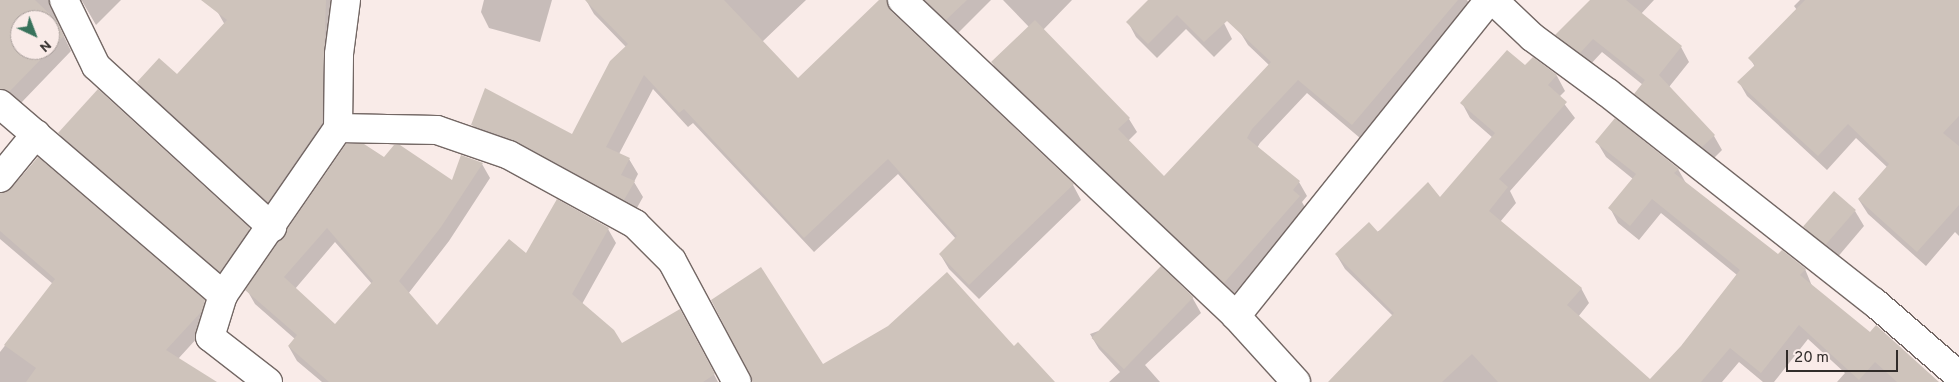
<!DOCTYPE html>
<html>
<head>
<meta charset="utf-8">
<style>
	body { margin:0 }
	#map { position:relative; width:1959px; height:382px; overflow:hidden; background:#f9ebe8; font-family:Overpass,sans-serif }
	div>[style] { position:absolute }
	.shadow>* { inset:0; background:#0003 }
	.building>* { inset:0; background:#cec3bb; transform-origin:0 0 }
	.roads { filter:drop-shadow(1px 0 #736764) drop-shadow(-1px 0 #736764) drop-shadow(0 1px #736764) drop-shadow(0 -1px #736764) }
	.street>* { height:28px; margin:-14px; padding:0 14px; transform-origin:14px; border-radius:14px; background:#fff }
	span { translate:-50% -50%; white-space:nowrap; text-align:center; line-height:1.15; -webkit-text-stroke:5px #f9ebe8; paint-order:stroke }
	.north { position:absolute; left:10px; top:10px; width:50px; height:50px; box-sizing:border-box; background:#f9ebe8; border:1px solid #a99f9c; border-radius:50%; rotate:137deg; font-size:14px; font-weight:700; line-height:20px; text-align:center; color:#312c2a }
	.north::after { content:''; display:block; margin:auto; width:18px; height:22px; background:#38725b; clip-path:polygon(50% 0,100% 100%,50% 72%,0 100%) }
	.scale { position:absolute; left:1786px; top:350px; width:112px; height:22px; box-sizing:border-box; border:2px solid #312c2a; border-top:0; padding-left:6px; font-size:15px; line-height:18px; white-space:nowrap; color:#312c2a; -webkit-text-stroke:4px #f9ebe8; paint-order:stroke }
</style>
</head>
<body>
<div id="map">
	<div class="shadow">
		<i style="clip-path:polygon(evenodd,0 0,66px 0,59px 6px,57px 22px,71px 51px,20px 104px,0 85px,0 0,20px 20px,50px 20px,50px 50px,20px 50px,20px 20px)"></i>
		<i style="clip-path:polygon(68px 0,121px 0,96px 25px,82px 1px)"></i>
		<i style="clip-path:polygon(215px 0,334px 0,330px 137px,276px 215px,146px 96px,138px 82px,177px 76px,225px 25px,217px 11px)"></i>
		<i style="clip-path:polygon(484px 0,552px 0,540px 42px,489px 28px,481px 12px)"></i>
		<i style="clip-path:polygon(586px 0,806px 0,762px 42px,798px 80px,1073px 185px,1081px 200px,979px 299px,949px 269px,940px 254px,956px 239px,898px 174px,814px 252px,693px 123px,688px 127px,653px 89px,619px 154px,629px 159px,638px 174px,634px 182px,643px 197px,633px 215px,481px 140px,473px 125px,573px 136px,626px 47px,594px 14px)"></i>
		<i style="clip-path:polygon(923px 0,991px 0,956px 35px)"></i>
		<i style="clip-path:polygon(1003px 0,1072px 0,1043px 30px,1129px 119px,1137px 132px,1128px 141px,1164px 178px,1270px 66px,1248px 45px,1240px 32px,1271px 0,1467px 0,1472px 8px,1360px 138px,1307px 93px,1260px 143px,1257px 148px,1299px 182px,1307px 196px,1302px 202px,1307px 211px,1232px 296px,1000px 76px,992px 62px,1029px 27px)"></i>
		<i style="clip-path:polygon(1150px 0,1201px 0,1224px 23px,1232px 39px,1214px 57px,1186px 29px,1157px 58px,1136px 37px,1128px 22px)"></i>
		<i style="clip-path:polygon(1591px 0,1654px 0,1640px 15px,1681px 47px,1689px 62px,1669px 87px,1714px 136px,1722px 150px,1711px 161px,1644px 108px,1636px 94px,1643px 85px,1602px 52px,1588px 67px,1565px 49px,1557px 35px)"></i>
		<i style="clip-path:polygon(1800px 0,1959px 0,1959px 236px,1955px 232px,1926px 266px,1868px 214px,1859px 200px,1887px 167px,1856px 138px,1827px 170px,1747px 96px,1739px 82px,1755px 67px,1750px 58px,1797px 10px,1794px 6px)"></i>
		<i style="clip-path:polygon(1533px 59px,1557px 76px,1565px 91px,1559px 97px,1575px 118px,1510px 191px,1516px 203px,1500px 222px,1581px 288px,1589px 303px,1578px 317px,1650px 380px,1681px 347px,1737px 275px,1661px 213px,1639px 240px,1618px 223px,1610px 208px,1633px 179px,1606px 157px,1597px 142px,1678px 169px,1687px 185px,1778px 256px,1805px 269px,1812px 286px,1870px 334px,1937px 382px,1837px 382px,1845px 373px,1808px 339px,1774px 382px,1763px 382px,1739px 362px,1722px 382px,1329px 382px,1393px 316px,1345px 269px,1336px 254px,1440px 198px,1493px 138px,1470px 118px,1462px 103px,1525px 67px)"></i>
		<i style="clip-path:polygon(59px 133px,249px 229px,259px 247px,230px 289px,69px 150px)"></i>
		<i style="clip-path:polygon(38px 158px,204px 301px,212px 315px,209px 325px,178px 359px,209px 382px,0 382px,0 352px,53px 284px,0 239px,0 193px,6px 194px)"></i>
		<i style="clip-path:polygon(evenodd,385px 159px,452px 182px,482px 164px,490px 178px,449px 241px,408px 294px,437px 327px,527px 255px,608px 229px,616px 243px,582px 304px,622px 344px,688px 325px,718px 382px,322px 382px,297px 361px,289px 347px,295px 339px,255px 304px,247px 290px,385px 159px,335px 242px,372px 284px,335px 326px,295px 289px,335px 242px)"></i>
		<i style="clip-path:polygon(1855px 211px,1864px 226px,1836px 259px,1813px 241px,1804px 226px)"></i>
		<i style="clip-path:polygon(1192px 297px,1201px 313px,1145px 365px,1160px 382px,1109px 382px,1120px 372px,1099px 349px,1090px 334px)"></i>
	</div>
	<div class="building">
		<i style="clip-path:polygon(0 0,35px 0,57px 21px,64px 36px,50px 50px,50px 20px,20px 20px,20px 50px,50px 50px,9px 92px,0 89px)"></i>
		<i style="clip-path:polygon(201px 0,326px 0,322px 123px,268px 202px,137px 82px,159px 58px,177px 74px,227px 20px)"></i>
		<i style="clip-path:polygon(585px 0,724px 0,798px 78px,879px 0,887px 0,891px 11px,1074px 184px,969px 285px,939px 254px,957px 236px,888px 159px,804px 238px,684px 109px,679px 113px,644px 75px,606px 147px,630px 158px,621px 175px,635px 181px,624px 200px,516px 141px,471px 125px,485px 88px,572px 134px,610px 61px,628px 44px)"></i>
		<i style="clip-path:polygon(925px 0,967px 0,946px 20px)"></i>
		<i style="clip-path:polygon(1148px 0,1458px 0,1352px 125px,1298px 80px,1252px 129px,1247px 138px,1300px 181px,1293px 190px,1300px 196px,1224px 283px,991px 62px,1035px 20px,1130px 118px,1118px 129px,1164px 176px,1271px 62px,1227px 21px,1204px 42px,1177px 15px,1148px 44px,1126px 22px)"></i>
		<i style="clip-path:polygon(1590px 0,1626px 0,1682px 46px,1659px 75px,1715px 135px,1702px 147px,1634px 94px,1645px 80px,1593px 39px,1580px 53px,1555px 35px)"></i>
		<i style="clip-path:polygon(1805px 0,1959px 0,1959px 116px,1943px 133px,1959px 146px,1959px 205px,1917px 252px,1858px 199px,1889px 164px,1848px 124px,1818px 156px,1737px 82px,1755px 65px,1748px 58px)"></i>
		<i style="clip-path:polygon(1507px 50px,1525px 65px,1533px 57px,1557px 75px,1548px 85px,1567px 102px,1499px 179px,1508px 187px,1489px 211px,1582px 288px,1567px 305px,1650px 379px,1681px 346px,1740px 270px,1652px 199px,1630px 226px,1608px 208px,1636px 174px,1595px 142px,1615px 118px,1679px 169px,1674px 173px,1778px 254px,1782px 250px,1806px 269px,1800px 275px,1870px 332px,1876px 325px,1939px 382px,1897px 382px,1875px 362px,1859px 380px,1799px 325px,1761px 373px,1730px 348px,1701px 382px,1498px 382px,1472px 354px,1442px 382px,1328px 382px,1394px 313px,1335px 254px,1369px 222px,1378px 232px,1428px 182px,1440px 197px,1495px 133px,1460px 103px)"></i>
		<i style="clip-path:polygon(98px 89px,250px 228px,220px 272px,58px 133px)"></i>
		<i style="clip-path:polygon(evenodd,346px 144px,364px 144px,384px 157px,394px 145px,400px 145px,452px 180px,461px 155px,483px 163px,441px 227px,399px 281px,437px 325px,509px 239px,526px 253px,557px 199px,609px 228px,572px 294px,614px 330px,622px 343px,680px 309px,715px 374px,703px 382px,329px 382px,288px 346px,297px 335px,245px 290px,346px 144px,327px 228px,373px 281px,335px 324px,284px 277px,327px 228px)"></i>
		<i style="clip-path:polygon(38px 157px,205px 300px,202px 311px,166px 350px,217px 382px,26px 382px,36px 368px,4px 345px,55px 279px,0 231px,0 193px,12px 188px)"></i>
		<i style="left:1834px;top:191px;width:29px;height:47px;rotate:41deg"></i>
		<i style="left:1161px;top:266px;width:45px;height:100px;rotate:44deg"></i>
		<i style="clip-path:polygon(761px 267px,823px 364px,888px 326px,947px 272px,1014px 346px,1018px 342px,1055px 382px,753px 382px,711px 300px)"></i>
	</div>
	<div class="roads">
		<div class="street">
			<i style="left:64px;top:0;width:73px;rotate:64.1deg"></i>
			<i style="left:96px;top:66px;width:239px;rotate:42.5deg"></i>
			<i style="left:902px;top:0;width:460px;rotate:43.4deg"></i>
			<i style="left:1236px;top:316px;width:89px;rotate:47.7deg"></i>
			<i style="left:1493px;top:0;width:54px;rotate:43.5deg"></i>
			<i style="left:1532px;top:37px;width:94px;rotate:36.4deg"></i>
			<i style="left:1608px;top:93px;width:338px;rotate:38.2deg"></i>
			<i style="left:1874px;top:302px;width:113px;rotate:41deg"></i>
			<i style="left:0;top:104px;width:294px;rotate:40.6deg"></i>
			<i style="left:338px;top:128px;width:99px;rotate:1.2deg"></i>
			<i style="left:437px;top:130px;width:76px;rotate:19.1deg"></i>
			<i style="left:509px;top:155px;width:144px;rotate:28.7deg"></i>
			<i style="left:635px;top:224px;width:52px;rotate:45deg"></i>
			<i style="left:672px;top:261px;width:137px;rotate:61.8deg"></i>
			<i style="left:0;top:178px;width:57px;rotate:-50.7deg"></i>
			<i style="left:1236px;top:316px;width:405px;rotate:-51.3deg"></i>
			<i style="left:268px;top:382px;width:73px;rotate:-142.2deg"></i>
			<i style="left:210px;top:337px;width:44px;rotate:-72.8deg"></i>
			<i style="left:223px;top:295px;width:203px;rotate:-55.4deg"></i>
			<i style="left:338px;top:128px;width:74px;rotate:-89.2deg"></i>
			<i style="left:339px;top:54px;width:54px;rotate:-82.6deg"></i>
		</div>
	</div>
	<div class="north">N</div>
	<div class="scale">20 m</div>
</div>
</body>
</html>
